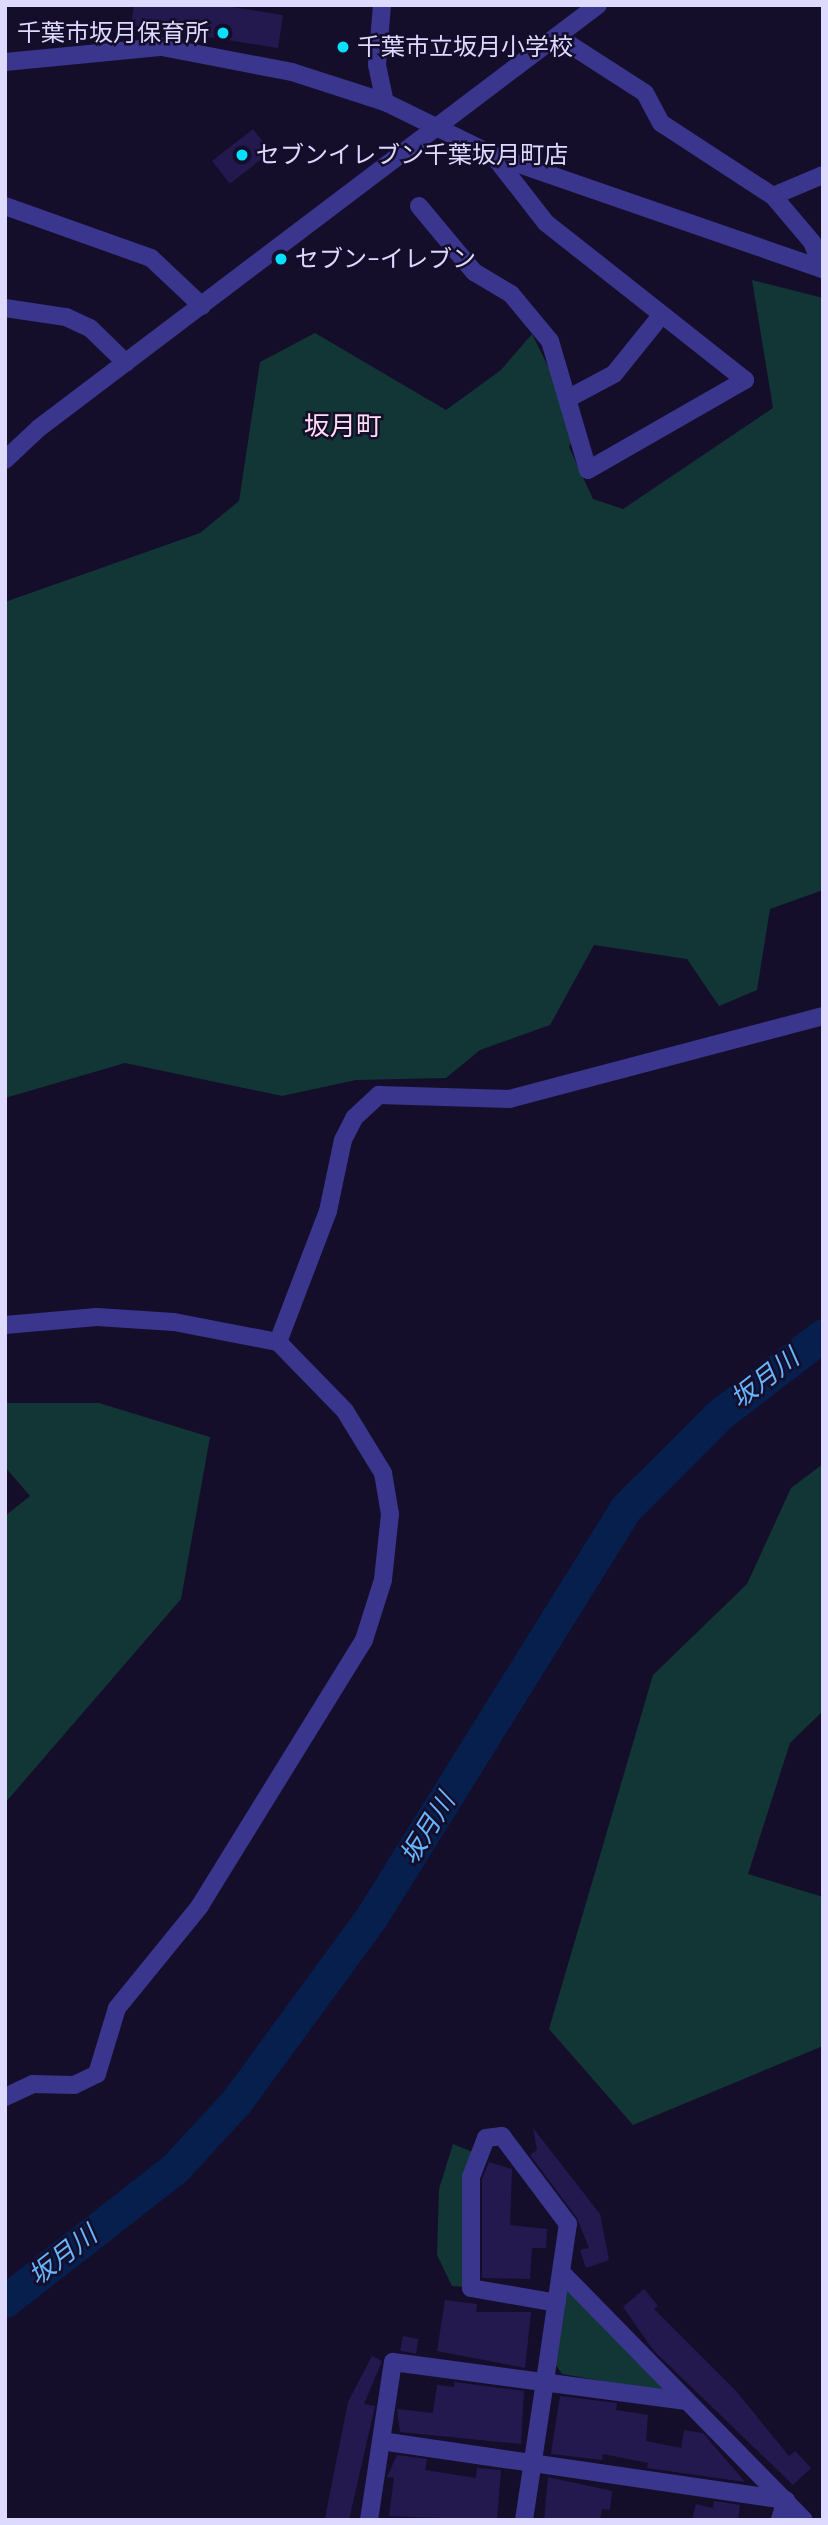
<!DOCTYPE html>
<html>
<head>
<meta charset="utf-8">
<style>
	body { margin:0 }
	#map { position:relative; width:828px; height:2525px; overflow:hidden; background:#140e2b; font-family:"DM Sans","Noto Sans JP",sans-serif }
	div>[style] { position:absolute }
	.green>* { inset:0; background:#113635 }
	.river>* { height:33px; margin:-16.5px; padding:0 16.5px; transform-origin:16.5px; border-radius:16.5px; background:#061f4d }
	.building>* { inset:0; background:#24194e; transform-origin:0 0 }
	.minor>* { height:18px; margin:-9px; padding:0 9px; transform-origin:9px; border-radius:9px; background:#3a368e }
	.dots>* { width:19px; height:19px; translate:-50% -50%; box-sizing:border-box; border:4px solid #140e2b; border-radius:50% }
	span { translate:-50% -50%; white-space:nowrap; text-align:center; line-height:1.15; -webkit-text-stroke:5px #140e2b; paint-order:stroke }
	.poi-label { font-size:24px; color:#ded9ff }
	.right { translate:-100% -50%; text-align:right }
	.left { translate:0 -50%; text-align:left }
	.neighbourhood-label { font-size:26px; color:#ffdbf1 }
	.water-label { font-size:26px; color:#67b6ff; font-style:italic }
	.frame { position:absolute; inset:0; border:7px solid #ded9ff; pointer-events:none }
</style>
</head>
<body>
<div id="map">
	<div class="green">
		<i style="clip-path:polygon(752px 280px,823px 298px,823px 890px,770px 909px,757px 990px,719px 1006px,687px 959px,594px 945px,550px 1025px,480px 1050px,446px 1078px,356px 1080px,282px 1096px,125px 1063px,5px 1098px,5px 602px,200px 533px,239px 501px,260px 362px,315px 333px,446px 410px,501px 370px,532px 334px,578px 426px,569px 447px,593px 499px,623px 509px,773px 408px)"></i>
		<i style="clip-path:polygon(5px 1403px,99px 1403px,210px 1437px,181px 1599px,5px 1803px,5px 1516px,30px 1496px,5px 1467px)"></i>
		<i style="clip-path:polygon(823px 1464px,823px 1711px,790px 1743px,748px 1874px,823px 1897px,823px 2046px,633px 2125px,549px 2029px,653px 1675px,747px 1584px,791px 1488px)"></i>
		<i style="clip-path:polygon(453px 2144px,475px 2153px,465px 2287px,452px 2286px,437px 2255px,439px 2189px)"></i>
		<i style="clip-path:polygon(567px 2286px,666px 2385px,660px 2391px,562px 2374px,555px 2364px)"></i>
	</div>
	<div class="river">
		<i style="left:5px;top:2301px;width:216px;rotate:-38deg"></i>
		<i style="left:175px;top:2168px;width:90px;rotate:-47.3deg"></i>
		<i style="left:236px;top:2102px;width:230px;rotate:-53.8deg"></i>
		<i style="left:372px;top:1916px;width:482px;rotate:-58.1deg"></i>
		<i style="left:627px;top:1507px;width:130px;rotate:-45deg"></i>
		<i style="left:719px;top:1415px;width:131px;rotate:-37.6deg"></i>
	</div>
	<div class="building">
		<i style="clip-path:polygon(134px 5px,218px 5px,283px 15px,278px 48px,131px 25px)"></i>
		<i style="left:253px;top:129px;width:29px;height:52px;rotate:52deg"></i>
		<i style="clip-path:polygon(533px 2128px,600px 2214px,609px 2260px,586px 2268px,580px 2250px,589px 2248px,577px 2218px,530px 2155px,537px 2150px)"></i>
		<i style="clip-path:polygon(489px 2162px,512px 2169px,510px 2225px,547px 2229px,546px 2248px,532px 2248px,530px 2279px,482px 2278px,482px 2179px)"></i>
		<i style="clip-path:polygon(644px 2289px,658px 2306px,654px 2309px,736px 2391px,789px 2456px,795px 2451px,811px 2468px,793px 2485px,654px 2351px,623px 2307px)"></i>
		<i style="clip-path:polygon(445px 2300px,477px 2304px,476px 2312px,531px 2312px,525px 2368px,437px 2351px)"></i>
		<i style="left:403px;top:2336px;width:16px;height:15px;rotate:11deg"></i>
		<i style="clip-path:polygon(372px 2356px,382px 2361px,364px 2404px,375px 2406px,349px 2520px,325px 2518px,348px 2402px)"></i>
		<i style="clip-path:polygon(454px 2382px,524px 2391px,521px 2444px,400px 2432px,397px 2409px,433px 2413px,437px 2385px,454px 2387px)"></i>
		<i style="clip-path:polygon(560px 2396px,617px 2403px,616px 2410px,648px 2415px,646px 2441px,681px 2448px,684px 2430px,703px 2433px,745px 2482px,647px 2468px,648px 2463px,603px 2454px,602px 2460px,551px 2454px)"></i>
		<i style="clip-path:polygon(397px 2455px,427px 2459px,425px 2470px,476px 2478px,477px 2468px,501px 2470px,497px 2520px,389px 2516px,394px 2478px,387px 2477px)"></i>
		<i style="clip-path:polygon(548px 2477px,612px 2491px,610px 2510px,602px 2509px,600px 2520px,544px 2520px)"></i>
		<i style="clip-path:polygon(714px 2501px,740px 2505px,738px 2520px,692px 2520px,696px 2504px,713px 2508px)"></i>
	</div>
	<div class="minor">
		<i style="left:382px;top:5px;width:60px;rotate:94.8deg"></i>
		<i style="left:377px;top:65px;width:38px;rotate:78deg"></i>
		<i style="left:558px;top:37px;width:103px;rotate:32.8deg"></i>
		<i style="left:645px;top:93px;width:34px;rotate:62deg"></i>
		<i style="left:661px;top:123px;width:134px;rotate:33.1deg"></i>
		<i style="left:773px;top:196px;width:60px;rotate:49.7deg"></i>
		<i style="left:812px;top:242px;width:29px;rotate:68deg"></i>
		<i style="left:5px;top:62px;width:158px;rotate:-5.5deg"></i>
		<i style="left:162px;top:47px;width:132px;rotate:10.9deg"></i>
		<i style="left:292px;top:72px;width:98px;rotate:17.9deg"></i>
		<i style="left:385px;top:102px;width:120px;rotate:26.1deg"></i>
		<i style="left:493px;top:155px;width:349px;rotate:19.1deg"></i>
		<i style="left:773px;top:196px;width:54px;rotate:-22.8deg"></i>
		<i style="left:5px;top:206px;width:155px;rotate:19.6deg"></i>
		<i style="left:151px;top:258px;width:70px;rotate:43.3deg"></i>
		<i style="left:419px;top:206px;width:86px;rotate:50.2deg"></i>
		<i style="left:474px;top:272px;width:43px;rotate:30.7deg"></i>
		<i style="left:511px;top:294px;width:61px;rotate:50.3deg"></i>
		<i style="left:550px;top:341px;width:134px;rotate:73.6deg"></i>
		<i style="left:588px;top:470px;width:181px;rotate:-29.8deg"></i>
		<i style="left:745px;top:380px;width:253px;rotate:-141.7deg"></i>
		<i style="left:546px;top:223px;width:86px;rotate:-127.9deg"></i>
		<i style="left:5px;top:308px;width:62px;rotate:8.4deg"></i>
		<i style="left:66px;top:317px;width:26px;rotate:25deg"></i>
		<i style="left:90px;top:328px;width:50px;rotate:44.2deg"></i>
		<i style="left:569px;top:398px;width:51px;rotate:-28.1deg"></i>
		<i style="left:614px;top:374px;width:73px;rotate:-51.1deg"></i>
		<i style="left:5px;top:460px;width:47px;rotate:-43.3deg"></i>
		<i style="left:39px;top:428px;width:701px;rotate:-37.12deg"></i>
		<i style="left:5px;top:1325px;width:92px;rotate:-5deg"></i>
		<i style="left:97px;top:1317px;width:77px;rotate:3.7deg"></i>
		<i style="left:174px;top:1322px;width:106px;rotate:10.9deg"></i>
		<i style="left:278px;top:1342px;width:96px;rotate:45.8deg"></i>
		<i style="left:345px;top:1411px;width:73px;rotate:58.5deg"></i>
		<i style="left:383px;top:1473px;width:42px;rotate:80.3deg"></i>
		<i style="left:390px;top:1514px;width:66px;rotate:96.1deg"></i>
		<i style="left:383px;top:1580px;width:63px;rotate:107.6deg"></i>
		<i style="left:364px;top:1640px;width:312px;rotate:121.7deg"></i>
		<i style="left:200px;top:1906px;width:132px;rotate:129.1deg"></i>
		<i style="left:117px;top:2008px;width:69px;rotate:106.9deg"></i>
		<i style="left:97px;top:2074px;width:25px;rotate:154deg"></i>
		<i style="left:74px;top:2085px;width:41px;rotate:-178.6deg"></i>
		<i style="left:33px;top:2084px;width:31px;rotate:155deg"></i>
		<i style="left:278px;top:1342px;width:140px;rotate:-69.1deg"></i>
		<i style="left:328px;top:1211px;width:73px;rotate:-78.1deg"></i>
		<i style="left:343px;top:1140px;width:25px;rotate:-63deg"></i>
		<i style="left:354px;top:1118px;width:34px;rotate:-43deg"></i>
		<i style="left:379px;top:1095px;width:130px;rotate:1.8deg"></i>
		<i style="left:509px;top:1099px;width:325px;rotate:-14.8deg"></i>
		<i style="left:561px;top:2272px;width:347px;rotate:45.6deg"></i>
		<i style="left:381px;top:2441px;width:409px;rotate:8.3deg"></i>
		<i style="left:786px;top:2500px;width:21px;rotate:107deg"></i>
		<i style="left:369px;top:2520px;width:160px;rotate:-81.4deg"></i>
		<i style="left:393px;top:2362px;width:296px;rotate:7.6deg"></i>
		<i style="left:524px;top:2520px;width:141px;rotate:-81.4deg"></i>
		<i style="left:545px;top:2381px;width:159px;rotate:-81.7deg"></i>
		<i style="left:568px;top:2224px;width:110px;rotate:-126.9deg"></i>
		<i style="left:502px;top:2136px;width:16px;rotate:173deg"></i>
		<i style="left:486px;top:2138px;width:42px;rotate:111deg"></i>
		<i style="left:471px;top:2177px;width:111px;rotate:90deg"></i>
		<i style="left:471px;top:2288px;width:87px;rotate:9.9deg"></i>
	</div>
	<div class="dots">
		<i style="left:223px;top:33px;background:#05e2ff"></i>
		<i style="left:343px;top:47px;background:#05e2ff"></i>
		<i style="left:242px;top:155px;background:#05e2ff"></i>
		<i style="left:281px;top:259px;background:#05e2ff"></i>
	</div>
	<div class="poi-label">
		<span class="right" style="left:209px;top:33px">千葉市坂月保育所</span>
		<span class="left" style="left:357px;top:47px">千葉市立坂月小学校</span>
		<span class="left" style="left:256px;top:155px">セブンイレブン千葉坂月町店</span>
		<span class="left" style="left:295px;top:259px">セブン-イレブン</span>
	</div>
	<div class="neighbourhood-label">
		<span style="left:343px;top:427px">坂月町</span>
	</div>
	<div class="water-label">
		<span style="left:765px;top:1379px;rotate:-38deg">坂月川</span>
		<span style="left:428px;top:1829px;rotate:-58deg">坂月川</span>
		<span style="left:63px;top:2256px;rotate:-38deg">坂月川</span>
	</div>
	<div class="frame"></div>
</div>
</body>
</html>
